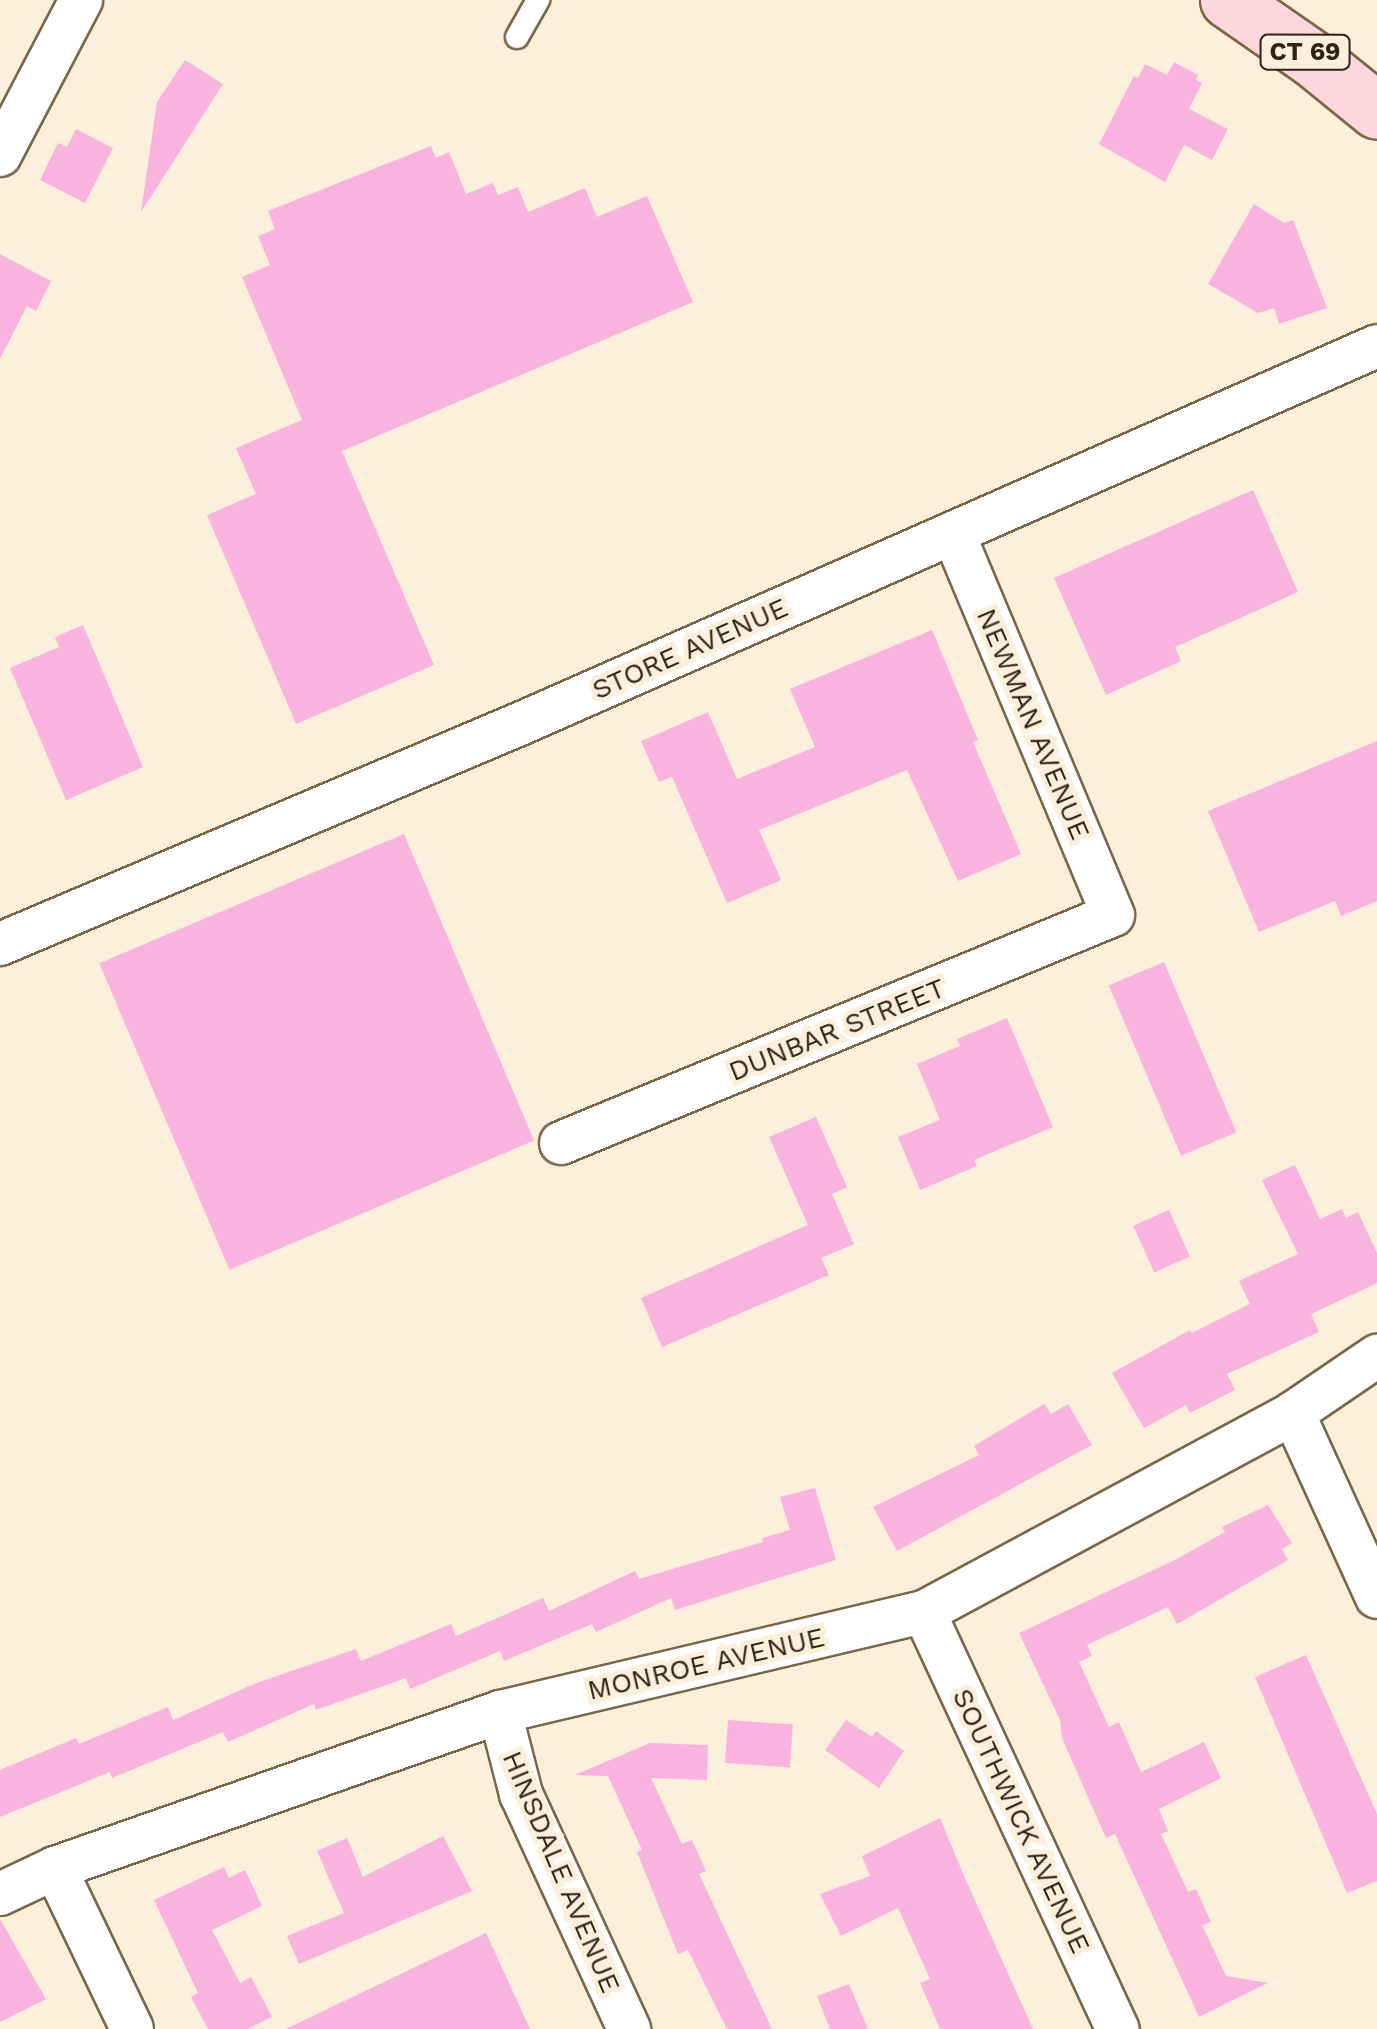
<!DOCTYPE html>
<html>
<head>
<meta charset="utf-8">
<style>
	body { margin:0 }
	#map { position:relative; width:1377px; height:2029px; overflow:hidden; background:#fcefdc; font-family:"Work Sans",sans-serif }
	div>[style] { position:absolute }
	.building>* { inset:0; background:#f9b3df; transform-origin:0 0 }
	.roads { filter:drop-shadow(2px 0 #7a674a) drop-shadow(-2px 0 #7a674a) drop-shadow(0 2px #7a674a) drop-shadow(0 -2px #7a674a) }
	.service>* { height:22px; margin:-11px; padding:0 11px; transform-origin:11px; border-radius:11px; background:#fff }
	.minor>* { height:42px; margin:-21px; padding:0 21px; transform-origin:21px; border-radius:21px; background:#fff }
	.primary>* { height:55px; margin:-27.5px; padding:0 27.5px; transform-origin:27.5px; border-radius:27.5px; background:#fed6dd }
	span { translate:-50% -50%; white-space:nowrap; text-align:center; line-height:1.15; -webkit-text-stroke:10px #fcefdc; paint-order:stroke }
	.shield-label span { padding:2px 8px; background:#fcefdc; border:2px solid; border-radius:8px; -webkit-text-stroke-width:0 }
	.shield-label { font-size:25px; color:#2c2418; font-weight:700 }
	.street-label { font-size:28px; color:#2c2418 }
</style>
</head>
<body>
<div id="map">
	<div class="building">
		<i style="clip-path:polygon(185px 60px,223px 84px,141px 212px,157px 102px)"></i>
		<i style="clip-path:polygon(1174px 62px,1198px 75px,1196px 80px,1202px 83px,1189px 109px,1228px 129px,1212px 160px,1184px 145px,1165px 182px,1099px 144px,1134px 76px,1138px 78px,1145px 64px,1167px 75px)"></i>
		<i style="clip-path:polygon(76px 129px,113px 148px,85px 203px,40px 180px,58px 143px,67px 147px)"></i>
		<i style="clip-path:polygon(431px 146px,436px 158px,449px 152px,466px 194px,493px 183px,498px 195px,518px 187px,528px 212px,585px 188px,597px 217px,647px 196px,693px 302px,342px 451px,434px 665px,296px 724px,207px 515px,256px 494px,236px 448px,302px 420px,242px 277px,270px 265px,258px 236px,275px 229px,268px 211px)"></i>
		<i style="clip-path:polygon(1254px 204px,1284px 223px,1293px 220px,1327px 308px,1279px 324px,1274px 308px,1258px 313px,1208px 284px)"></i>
		<i style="clip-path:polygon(0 254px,51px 281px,36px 311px,27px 306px,0 359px)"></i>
		<i style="clip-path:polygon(1253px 490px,1298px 592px,1175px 647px,1181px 661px,1106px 695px,1054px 578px)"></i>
		<i style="clip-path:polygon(83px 625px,143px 767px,66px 800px,10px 668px,59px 647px,55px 637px)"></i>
		<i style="clip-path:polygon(932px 630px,978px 740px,973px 742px,1021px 854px,958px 881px,907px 770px,759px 830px,781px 880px,727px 903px,672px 777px,659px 782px,641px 741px,708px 712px,737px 779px,815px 747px,790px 689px)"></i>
		<i style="clip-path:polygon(1377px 741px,1377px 901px,1341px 916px,1335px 901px,1259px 932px,1208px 811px)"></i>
		<i style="left:404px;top:834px;width:333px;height:331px;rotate:67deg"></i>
		<i style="left:1164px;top:962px;width:185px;height:60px;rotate:67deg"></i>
		<i style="clip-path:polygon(1007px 1018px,1053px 1127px,974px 1160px,977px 1166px,920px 1190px,898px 1137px,940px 1120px,917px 1064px,960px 1046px,957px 1039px)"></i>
		<i style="clip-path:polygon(816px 1117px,847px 1187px,832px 1194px,854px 1244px,821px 1258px,829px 1275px,662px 1347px,641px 1298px,808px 1225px,769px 1137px)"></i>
		<i style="clip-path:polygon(1295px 1165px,1320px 1219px,1342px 1209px,1346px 1218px,1358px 1212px,1377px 1253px,1377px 1283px,1311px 1314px,1319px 1332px,1227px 1374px,1235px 1390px,1190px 1413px,1186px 1405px,1144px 1428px,1112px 1373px,1190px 1330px,1192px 1333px,1250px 1304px,1239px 1281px,1298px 1254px,1262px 1180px)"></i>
		<i style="left:1169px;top:1210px;width:51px;height:39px;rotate:66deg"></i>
		<i style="clip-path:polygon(1044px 1404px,1051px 1414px,1068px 1404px,1092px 1445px,897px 1551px,873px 1507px,979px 1455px,974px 1446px)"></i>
		<i style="clip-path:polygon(815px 1488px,836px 1560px,675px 1610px,671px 1598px,596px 1632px,592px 1624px,504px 1661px,500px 1651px,410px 1689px,406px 1678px,316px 1710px,314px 1704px,228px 1742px,223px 1732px,112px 1778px,110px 1772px,0 1817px,0 1770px,76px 1738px,79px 1744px,168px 1707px,173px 1720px,259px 1682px,356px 1649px,361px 1661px,451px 1624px,456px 1636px,543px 1598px,549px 1611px,635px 1571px,639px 1579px,763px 1542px,762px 1538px,790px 1530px,780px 1497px)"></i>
		<i style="clip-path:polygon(1268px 1505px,1292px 1543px,1282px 1549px,1288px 1560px,1177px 1624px,1168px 1607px,1087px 1645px,1092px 1656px,1079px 1662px,1109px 1727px,1119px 1722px,1141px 1772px,1204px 1742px,1221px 1778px,1159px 1809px,1168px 1831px,1161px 1834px,1188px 1892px,1196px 1889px,1211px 1922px,1202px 1925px,1226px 1976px,1268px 1983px,1199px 2017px,1115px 1834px,1106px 1838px,1062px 1738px,1060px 1720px,1019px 1633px,1177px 1559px,1225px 1532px,1222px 1527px)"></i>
		<i style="clip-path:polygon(1306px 1655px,1377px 1814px,1377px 1881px,1347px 1893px,1255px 1677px)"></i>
		<i style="left:728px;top:1720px;width:65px;height:43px;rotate:4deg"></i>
		<i style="clip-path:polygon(846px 1720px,872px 1737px,876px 1731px,904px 1751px,879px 1788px,825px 1750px)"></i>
		<i style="clip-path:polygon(650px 1743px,708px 1745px,707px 1780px,651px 1778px,682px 1844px,692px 1840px,706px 1871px,699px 1874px,772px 2029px,727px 2029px,688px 1950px,678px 1954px,637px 1852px,642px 1850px,608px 1776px,575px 1775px)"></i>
		<i style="clip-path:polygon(940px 1818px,964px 1876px,1033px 2029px,940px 2029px,920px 1983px,930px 1979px,898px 1908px,841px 1936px,820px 1894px,870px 1876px,862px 1856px)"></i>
		<i style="clip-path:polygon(443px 1836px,472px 1891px,299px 1964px,287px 1936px,344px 1913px,317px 1851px,347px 1838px,363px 1877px)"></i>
		<i style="clip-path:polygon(224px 1867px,229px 1878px,245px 1870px,262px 1906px,212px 1930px,240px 1983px,251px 1977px,272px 2017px,248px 2029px,208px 2029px,191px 1997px,198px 1993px,154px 1900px)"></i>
		<i style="clip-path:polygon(0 1919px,46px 1999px,0 2022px)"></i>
		<i style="clip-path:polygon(486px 1933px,530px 2029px,286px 2029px)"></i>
		<i style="clip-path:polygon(849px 1984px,868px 2029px,830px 2029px,817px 1996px)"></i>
	</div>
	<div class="roads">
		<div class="service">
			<i style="left:517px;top:37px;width:43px;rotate:-60.4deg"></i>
		</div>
		<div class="minor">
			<i style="left:0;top:155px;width:175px;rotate:-62.4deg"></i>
			<i style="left:0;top:944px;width:567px;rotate:-22.95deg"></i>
			<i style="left:522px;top:723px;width:934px;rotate:-23.79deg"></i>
			<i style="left:561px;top:1143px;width:597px;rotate:-22.44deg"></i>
			<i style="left:1113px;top:915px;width:414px;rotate:-112.7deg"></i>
			<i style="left:1293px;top:1413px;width:202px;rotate:65.5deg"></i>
			<i style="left:924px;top:1612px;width:460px;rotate:65.1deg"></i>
			<i style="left:500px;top:1712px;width:85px;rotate:75.6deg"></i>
			<i style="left:521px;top:1794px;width:259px;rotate:65.3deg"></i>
			<i style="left:55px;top:1868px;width:178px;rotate:64.4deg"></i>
			<i style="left:0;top:1894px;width:61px;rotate:-25.3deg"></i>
			<i style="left:55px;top:1868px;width:472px;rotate:-19.3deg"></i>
			<i style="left:500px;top:1712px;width:436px;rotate:-13.3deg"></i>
			<i style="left:924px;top:1612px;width:419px;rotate:-28.3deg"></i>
			<i style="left:1293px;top:1413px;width:102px;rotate:-34.2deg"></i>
		</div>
		<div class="primary">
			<i style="left:1228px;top:0;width:103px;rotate:34.8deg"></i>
			<i style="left:1313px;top:59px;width:82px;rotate:39.1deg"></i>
		</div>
	</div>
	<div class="shield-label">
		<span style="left:1305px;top:52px">CT 69</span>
	</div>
	<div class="street-label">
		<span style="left:690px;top:649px;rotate:-24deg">STORE AVENUE</span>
		<span style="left:1033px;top:724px;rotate:67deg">NEWMAN AVENUE</span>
		<span style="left:837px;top:1030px;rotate:-22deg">DUNBAR STREET</span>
		<span style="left:706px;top:1664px;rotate:-13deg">MONROE AVENUE</span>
		<span style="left:1021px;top:1821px;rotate:65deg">SOUTHWICK AVENUE</span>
		<span style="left:561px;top:1872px;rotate:67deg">HINSDALE AVENUE</span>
	</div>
</div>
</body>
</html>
